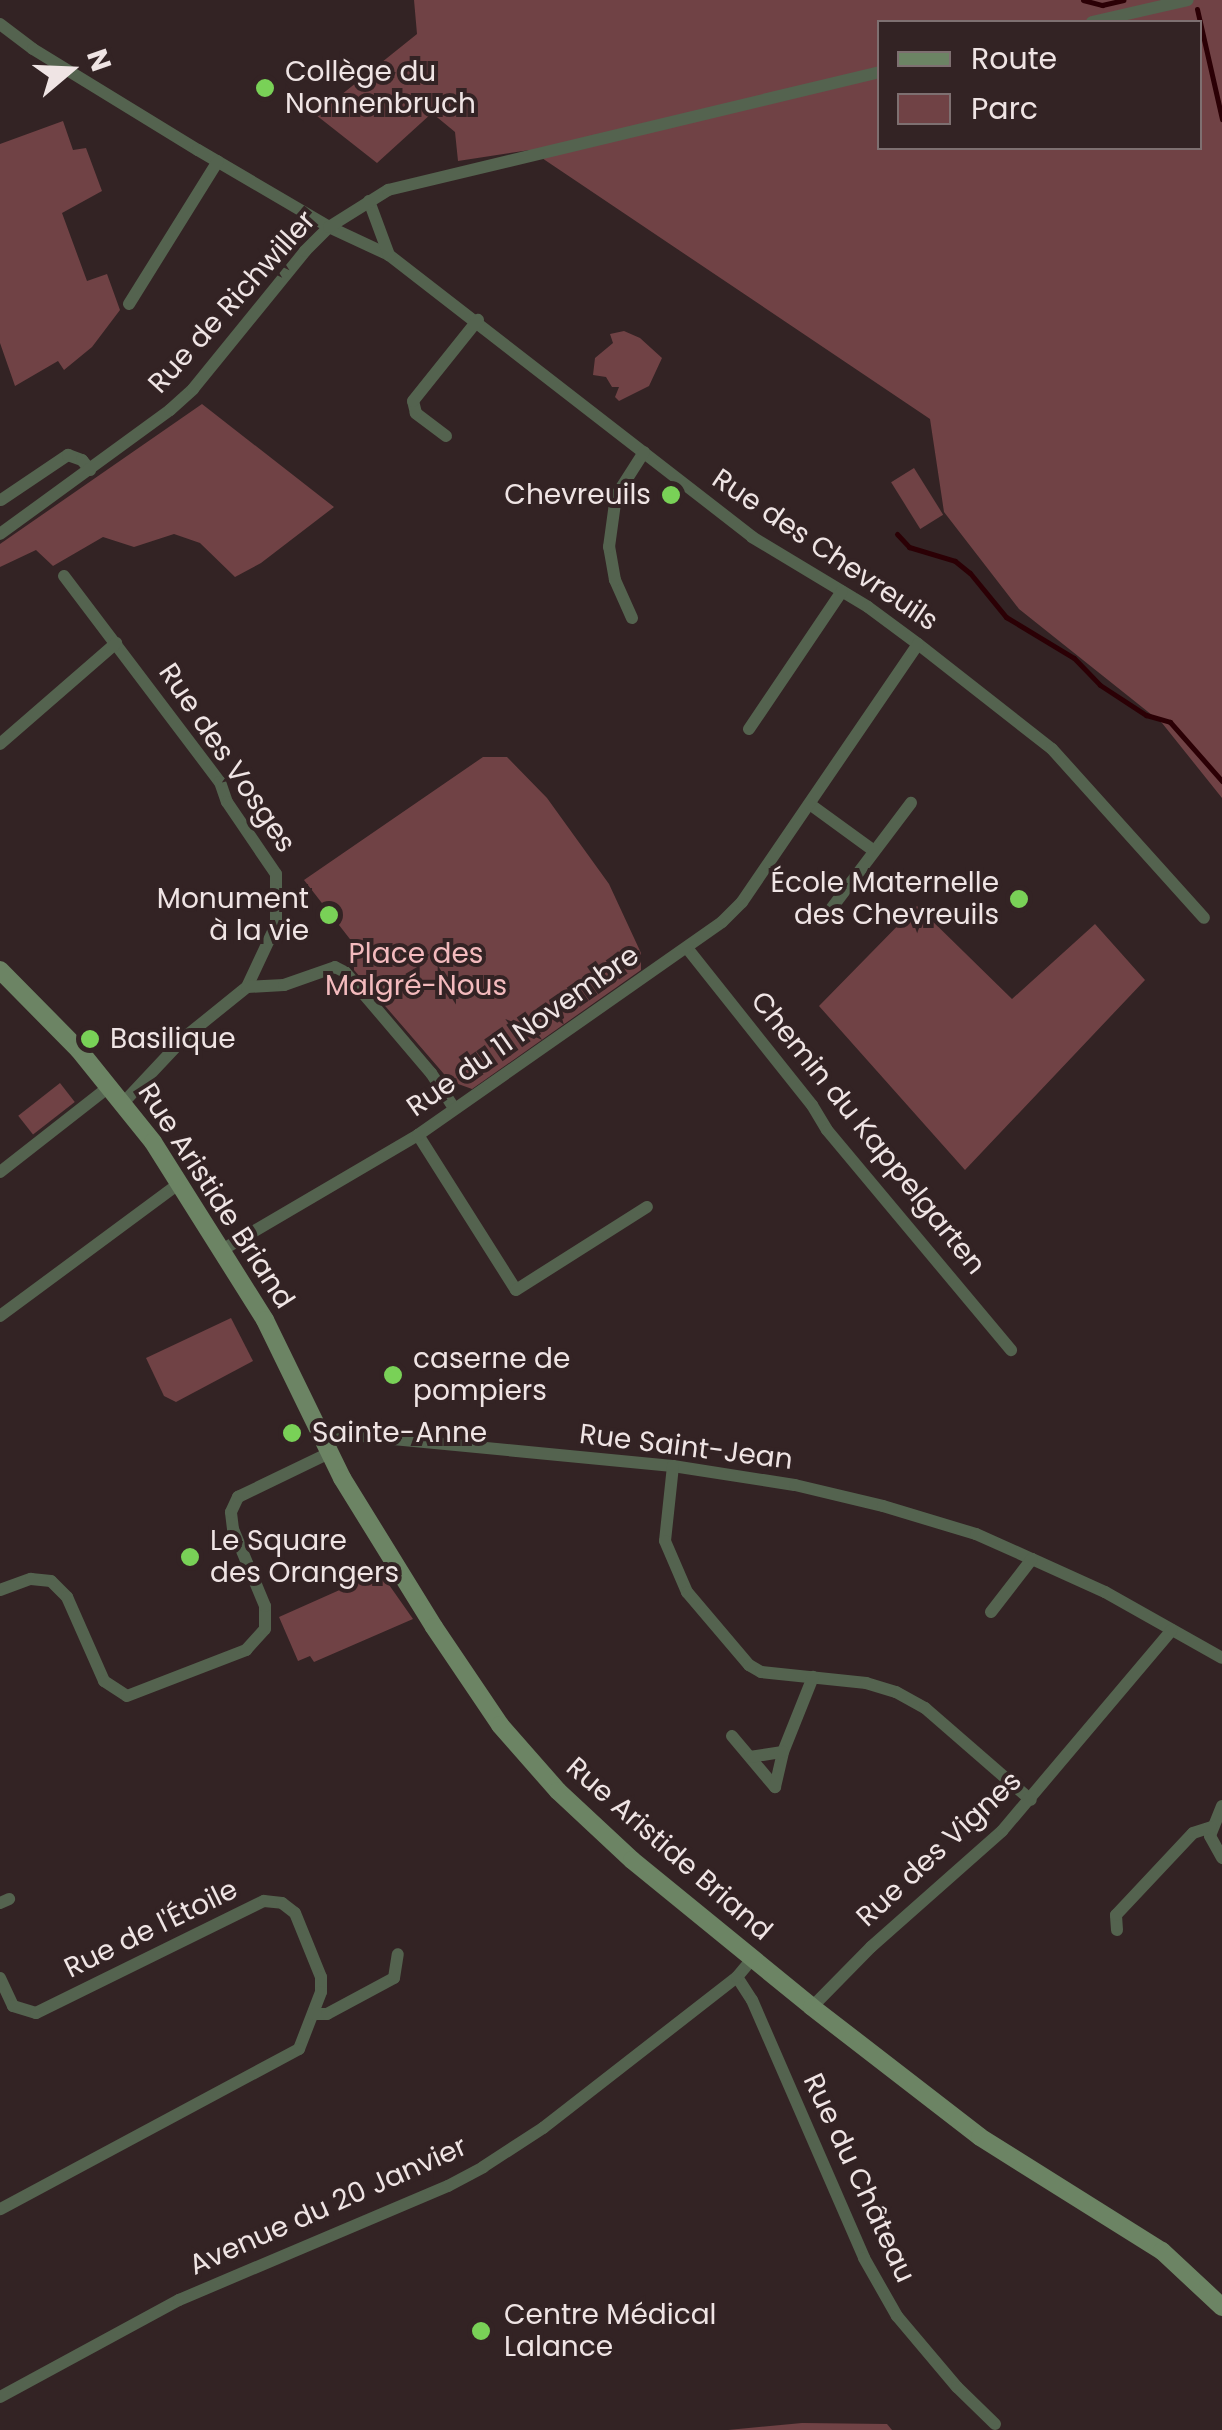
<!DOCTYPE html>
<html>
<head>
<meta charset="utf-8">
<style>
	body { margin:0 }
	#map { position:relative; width:1222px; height:2430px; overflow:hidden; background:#332324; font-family:Poppins,sans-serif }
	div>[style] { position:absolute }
	.green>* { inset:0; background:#704245; transform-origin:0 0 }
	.stream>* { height:5px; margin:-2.5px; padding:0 2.5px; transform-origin:2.5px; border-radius:2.5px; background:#2b0005 }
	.street>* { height:12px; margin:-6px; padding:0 6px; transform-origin:6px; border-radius:6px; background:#54634f }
	.secondary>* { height:18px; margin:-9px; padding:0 9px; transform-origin:9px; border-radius:9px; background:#6c8464 }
	.dots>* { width:28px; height:28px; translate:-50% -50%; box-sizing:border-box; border:5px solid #332324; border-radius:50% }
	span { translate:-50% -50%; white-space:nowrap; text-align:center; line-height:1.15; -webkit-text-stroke:8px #332324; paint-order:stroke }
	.poi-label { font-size:28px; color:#efe4e4 }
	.left { translate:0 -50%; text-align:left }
	.right { translate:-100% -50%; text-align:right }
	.street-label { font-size:28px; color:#efe4e4 }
	.park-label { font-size:28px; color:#f3babd }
	.legend { position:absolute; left:877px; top:20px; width:325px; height:130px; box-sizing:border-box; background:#332324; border:2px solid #7e7071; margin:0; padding:12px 18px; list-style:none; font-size:30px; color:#efe4e4 }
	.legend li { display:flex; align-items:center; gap:20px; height:50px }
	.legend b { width:50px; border:2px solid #7e7071 }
	.north { position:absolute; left:20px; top:20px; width:100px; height:100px; -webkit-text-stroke:8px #332324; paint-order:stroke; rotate:71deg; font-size:28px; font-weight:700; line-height:40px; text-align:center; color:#efe4e4 }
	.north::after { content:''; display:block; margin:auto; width:35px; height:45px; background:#efe4e4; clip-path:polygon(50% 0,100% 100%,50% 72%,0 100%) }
</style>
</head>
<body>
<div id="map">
	<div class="green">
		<i style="clip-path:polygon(evenodd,414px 0,1222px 0,1222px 798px,1162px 723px,1019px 609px,944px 512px,930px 419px,530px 150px,458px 161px,455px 132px,432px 113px,377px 163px,316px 115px,417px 34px,414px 0,880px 22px,1200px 22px,1200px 148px,880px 148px,880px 22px)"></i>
		<i style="clip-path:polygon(63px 121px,73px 150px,86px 148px,102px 191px,62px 213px,87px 281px,107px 274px,120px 310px,92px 347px,64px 370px,58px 361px,15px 386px,0 343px,0 144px)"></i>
		<i style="clip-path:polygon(624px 331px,640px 338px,662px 358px,649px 386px,619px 401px,615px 397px,619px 387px,612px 387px,606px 377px,593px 375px,595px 358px,613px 343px,610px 334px)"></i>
		<i style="clip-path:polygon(202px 404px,334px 507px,261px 563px,235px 577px,200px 543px,174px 534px,134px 547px,103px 537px,53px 566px,36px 550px,0 567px,0 544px)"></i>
		<i style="left:914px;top:468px;width:55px;height:27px;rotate:58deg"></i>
		<i style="clip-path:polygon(483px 757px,507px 757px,547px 798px,609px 884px,641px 953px,641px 970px,472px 1089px,450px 1081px,354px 970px,353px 943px,304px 880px)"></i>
		<i style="clip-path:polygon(917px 906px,1012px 999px,1095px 924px,1145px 980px,965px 1170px,819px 1006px)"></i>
		<i style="left:60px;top:1083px;width:24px;height:53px;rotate:52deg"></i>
		<i style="clip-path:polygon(231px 1318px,253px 1361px,176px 1402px,164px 1396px,146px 1358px)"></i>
		<i style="clip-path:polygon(380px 1572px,413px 1619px,314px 1662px,310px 1656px,298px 1661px,279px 1617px)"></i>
		<i style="clip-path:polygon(802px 2423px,887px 2424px,892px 2430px,728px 2430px)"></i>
	</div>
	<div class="stream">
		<i style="left:1083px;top:0;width:20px;rotate:15deg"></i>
		<i style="left:1102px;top:5px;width:22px;rotate:-13deg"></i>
		<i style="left:1197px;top:9px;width:113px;rotate:77.2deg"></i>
		<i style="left:897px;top:534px;width:18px;rotate:47deg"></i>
		<i style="left:909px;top:547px;width:48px;rotate:16.9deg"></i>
		<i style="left:955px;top:561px;width:19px;rotate:39deg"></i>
		<i style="left:970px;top:573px;width:57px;rotate:50.7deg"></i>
		<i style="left:1006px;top:617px;width:79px;rotate:31.1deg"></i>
		<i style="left:1074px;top:658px;width:37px;rotate:46deg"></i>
		<i style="left:1100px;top:685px;width:55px;rotate:33.1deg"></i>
		<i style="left:1146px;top:715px;width:25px;rotate:16deg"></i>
		<i style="left:1170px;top:722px;width:79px;rotate:48.6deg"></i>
	</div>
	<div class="street">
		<i style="left:1092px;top:22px;width:98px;rotate:-12.9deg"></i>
		<i style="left:0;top:24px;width:41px;rotate:37.1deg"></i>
		<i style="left:33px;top:49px;width:193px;rotate:31.5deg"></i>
		<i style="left:198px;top:150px;width:152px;rotate:30.4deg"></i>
		<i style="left:329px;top:227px;width:66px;rotate:25deg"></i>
		<i style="left:389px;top:255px;width:460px;rotate:37.8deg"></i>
		<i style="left:752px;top:537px;width:135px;rotate:31.1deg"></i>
		<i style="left:868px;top:607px;width:62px;rotate:36.5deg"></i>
		<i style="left:918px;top:644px;width:170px;rotate:38.1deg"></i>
		<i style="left:1052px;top:749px;width:227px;rotate:48deg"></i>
		<i style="left:369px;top:201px;width:58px;rotate:69.7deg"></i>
		<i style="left:129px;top:304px;width:168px;rotate:-58.1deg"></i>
		<i style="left:446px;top:436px;width:38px;rotate:-143deg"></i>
		<i style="left:416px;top:413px;width:12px;rotate:-104deg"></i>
		<i style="left:413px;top:401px;width:104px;rotate:-51.3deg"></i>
		<i style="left:1px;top:500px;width:81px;rotate:-33.9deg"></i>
		<i style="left:68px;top:455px;width:15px;rotate:20deg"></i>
		<i style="left:82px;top:460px;width:13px;rotate:51deg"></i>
		<i style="left:0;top:534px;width:210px;rotate:-36.1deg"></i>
		<i style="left:170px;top:410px;width:31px;rotate:-42deg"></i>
		<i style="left:193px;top:389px;width:178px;rotate:-50.9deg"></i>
		<i style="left:305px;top:251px;width:34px;rotate:-45deg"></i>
		<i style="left:329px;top:227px;width:70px;rotate:-32.1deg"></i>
		<i style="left:388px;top:190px;width:506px;rotate:-13.49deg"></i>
		<i style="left:64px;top:576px;width:258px;rotate:52.9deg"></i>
		<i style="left:220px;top:782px;width:21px;rotate:71deg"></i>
		<i style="left:227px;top:802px;width:87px;rotate:55.8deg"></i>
		<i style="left:276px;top:874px;width:51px;rotate:90deg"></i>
		<i style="left:276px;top:925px;width:68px;rotate:115.1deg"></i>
		<i style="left:632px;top:618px;width:42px;rotate:-114.1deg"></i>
		<i style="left:615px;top:580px;width:34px;rotate:-100deg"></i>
		<i style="left:609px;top:547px;width:51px;rotate:-82.2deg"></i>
		<i style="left:616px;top:496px;width:52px;rotate:-57.5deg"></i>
		<i style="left:749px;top:729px;width:166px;rotate:-56deg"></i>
		<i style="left:0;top:744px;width:154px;rotate:-41deg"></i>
		<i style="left:811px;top:805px;width:78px;rotate:36.1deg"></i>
		<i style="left:831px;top:909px;width:133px;rotate:-53deg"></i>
		<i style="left:687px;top:948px;width:201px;rotate:51.5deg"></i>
		<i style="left:812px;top:1105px;width:29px;rotate:59deg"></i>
		<i style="left:827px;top:1130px;width:287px;rotate:50.1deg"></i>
		<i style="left:124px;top:1102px;width:89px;rotate:-46.8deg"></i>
		<i style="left:185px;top:1037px;width:80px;rotate:-38.9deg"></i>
		<i style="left:247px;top:987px;width:37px;rotate:-3deg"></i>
		<i style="left:284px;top:985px;width:54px;rotate:-19.4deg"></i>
		<i style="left:335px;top:967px;width:11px;rotate:27deg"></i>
		<i style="left:345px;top:972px;width:133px;rotate:49.6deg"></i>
		<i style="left:431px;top:1073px;width:42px;rotate:56.7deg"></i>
		<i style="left:418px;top:1135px;width:183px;rotate:57.7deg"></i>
		<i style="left:516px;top:1290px;width:155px;rotate:-32.4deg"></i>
		<i style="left:0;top:1172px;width:140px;rotate:-38deg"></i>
		<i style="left:222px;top:1250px;width:227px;rotate:-30.4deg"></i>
		<i style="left:418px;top:1135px;width:371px;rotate:-35deg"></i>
		<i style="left:722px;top:922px;width:28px;rotate:-45deg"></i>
		<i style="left:742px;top:902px;width:312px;rotate:-55.7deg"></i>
		<i style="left:0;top:1316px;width:224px;rotate:-36.5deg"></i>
		<i style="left:325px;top:1444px;width:28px;rotate:-19deg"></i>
		<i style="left:351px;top:1435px;width:323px;rotate:5.5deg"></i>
		<i style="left:673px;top:1466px;width:123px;rotate:8.9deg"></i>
		<i style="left:795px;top:1485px;width:90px;rotate:13.4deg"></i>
		<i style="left:883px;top:1506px;width:97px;rotate:16.8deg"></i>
		<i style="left:976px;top:1534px;width:61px;rotate:24.1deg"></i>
		<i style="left:1032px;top:1559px;width:80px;rotate:24.3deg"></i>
		<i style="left:1105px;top:1592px;width:134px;rotate:29.4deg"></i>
		<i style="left:673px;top:1466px;width:75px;rotate:96.1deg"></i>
		<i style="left:665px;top:1541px;width:56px;rotate:66.7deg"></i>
		<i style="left:687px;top:1592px;width:96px;rotate:49.7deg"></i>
		<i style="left:749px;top:1665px;width:14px;rotate:30deg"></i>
		<i style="left:761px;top:1672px;width:106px;rotate:6deg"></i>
		<i style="left:866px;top:1683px;width:31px;rotate:17deg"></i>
		<i style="left:896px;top:1692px;width:33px;rotate:29deg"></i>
		<i style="left:925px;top:1708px;width:140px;rotate:41deg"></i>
		<i style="left:0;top:1590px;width:33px;rotate:-20deg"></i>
		<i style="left:31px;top:1579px;width:20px;rotate:6deg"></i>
		<i style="left:51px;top:1581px;width:23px;rotate:45deg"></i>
		<i style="left:67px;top:1597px;width:92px;rotate:66.2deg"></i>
		<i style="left:104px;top:1681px;width:27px;rotate:33deg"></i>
		<i style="left:127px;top:1696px;width:128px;rotate:-21.1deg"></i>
		<i style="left:246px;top:1650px;width:28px;rotate:-48deg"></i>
		<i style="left:265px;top:1629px;width:23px;rotate:-90deg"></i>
		<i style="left:265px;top:1606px;width:83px;rotate:-112.6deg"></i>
		<i style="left:233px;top:1529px;width:17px;rotate:-97deg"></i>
		<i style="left:231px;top:1512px;width:17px;rotate:-65deg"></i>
		<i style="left:238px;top:1497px;width:101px;rotate:-25.8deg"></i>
		<i style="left:991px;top:1612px;width:67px;rotate:-52.3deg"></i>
		<i style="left:732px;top:1736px;width:67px;rotate:49.9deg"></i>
		<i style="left:775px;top:1787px;width:36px;rotate:-77deg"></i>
		<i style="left:783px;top:1752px;width:81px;rotate:-68.2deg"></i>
		<i style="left:750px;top:1757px;width:33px;rotate:-9deg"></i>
		<i style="left:1222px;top:1806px;width:32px;rotate:112deg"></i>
		<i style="left:1210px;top:1836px;width:25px;rotate:61deg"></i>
		<i style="left:0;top:1903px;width:10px;rotate:-24deg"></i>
		<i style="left:1117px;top:1930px;width:15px;rotate:-94deg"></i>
		<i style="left:1116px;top:1915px;width:112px;rotate:-46.8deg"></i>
		<i style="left:1193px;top:1833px;width:19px;rotate:-18deg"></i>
		<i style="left:737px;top:1977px;width:27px;rotate:57deg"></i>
		<i style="left:752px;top:2000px;width:281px;rotate:66.5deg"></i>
		<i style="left:864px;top:2258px;width:67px;rotate:60.4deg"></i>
		<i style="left:897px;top:2316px;width:93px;rotate:49.8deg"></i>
		<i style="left:957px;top:2387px;width:53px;rotate:44.2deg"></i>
		<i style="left:0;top:1978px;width:31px;rotate:65deg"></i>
		<i style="left:13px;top:2006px;width:24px;rotate:17deg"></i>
		<i style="left:36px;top:2013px;width:254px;rotate:-26.2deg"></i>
		<i style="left:264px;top:1901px;width:18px;rotate:6deg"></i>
		<i style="left:282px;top:1903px;width:16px;rotate:38deg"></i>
		<i style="left:295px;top:1913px;width:69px;rotate:67.9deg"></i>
		<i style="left:321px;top:1977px;width:15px;rotate:90deg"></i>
		<i style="left:321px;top:1992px;width:61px;rotate:111.1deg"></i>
		<i style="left:299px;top:2049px;width:339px;rotate:151.8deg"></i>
		<i style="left:812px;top:2007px;width:84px;rotate:-45.5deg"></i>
		<i style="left:871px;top:1947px;width:175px;rotate:-41.5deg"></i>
		<i style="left:1002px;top:1831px;width:263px;rotate:-49.8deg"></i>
		<i style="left:313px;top:2014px;width:14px"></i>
		<i style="left:327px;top:2014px;width:76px;rotate:-28.2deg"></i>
		<i style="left:394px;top:1978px;width:24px;rotate:-81deg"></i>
		<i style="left:0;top:2397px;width:204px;rotate:-28.5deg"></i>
		<i style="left:179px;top:2300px;width:292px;rotate:-23deg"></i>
		<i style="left:448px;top:2186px;width:40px;rotate:-28deg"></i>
		<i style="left:483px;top:2167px;width:72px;rotate:-33deg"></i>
		<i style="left:543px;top:2128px;width:246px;rotate:-37.9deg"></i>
		<i style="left:737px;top:1977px;width:23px;rotate:-50deg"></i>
	</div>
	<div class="secondary">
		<i style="left:0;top:970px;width:112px;rotate:45.4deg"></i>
		<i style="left:79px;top:1050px;width:118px;rotate:51.2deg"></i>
		<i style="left:153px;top:1142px;width:210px;rotate:57.8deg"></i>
		<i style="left:265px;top:1320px;width:176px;rotate:64deg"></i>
		<i style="left:342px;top:1478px;width:175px;rotate:58.3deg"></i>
		<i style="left:434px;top:1627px;width:118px;rotate:56deg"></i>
		<i style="left:500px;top:1725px;width:88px;rotate:48.7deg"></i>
		<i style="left:558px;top:1791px;width:101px;rotate:43deg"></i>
		<i style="left:632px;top:1860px;width:232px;rotate:39.2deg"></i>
		<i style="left:812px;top:2007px;width:212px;rotate:37.7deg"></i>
		<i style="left:980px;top:2137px;width:215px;rotate:32.1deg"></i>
		<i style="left:1162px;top:2251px;width:82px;rotate:43deg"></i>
	</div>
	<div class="dots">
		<i style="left:265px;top:88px;background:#79d157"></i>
		<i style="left:671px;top:495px;background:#79d157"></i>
		<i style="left:1019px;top:899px;background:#79d157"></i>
		<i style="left:329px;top:915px;background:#79d157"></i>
		<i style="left:90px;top:1039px;background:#79d157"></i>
		<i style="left:393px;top:1375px;background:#79d157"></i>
		<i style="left:292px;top:1433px;background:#79d157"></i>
		<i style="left:190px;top:1557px;background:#79d157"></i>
		<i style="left:481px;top:2331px;background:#79d157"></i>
	</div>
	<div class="poi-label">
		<span class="left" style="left:285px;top:88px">Collège du<br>Nonnenbruch</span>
		<span class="right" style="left:651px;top:495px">Chevreuils</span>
		<span class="right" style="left:999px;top:899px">École Maternelle<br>des Chevreuils</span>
		<span class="right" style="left:309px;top:915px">Monument<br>à la vie</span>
		<span class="left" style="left:110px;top:1039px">Basilique</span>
		<span class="left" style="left:413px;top:1375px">caserne de<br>pompiers</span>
		<span class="left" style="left:312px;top:1433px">Sainte-Anne</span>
		<span class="left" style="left:210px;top:1557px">Le Square<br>des Orangers</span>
		<span class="left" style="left:504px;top:2331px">Centre Médical<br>Lalance</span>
	</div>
	<div class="street-label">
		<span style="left:232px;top:302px;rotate:-48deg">Rue de Richwiller</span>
		<span style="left:825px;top:550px;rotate:34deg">Rue des Chevreuils</span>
		<span style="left:227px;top:758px;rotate:56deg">Rue des Vosges</span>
		<span style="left:523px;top:1031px;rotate:-35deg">Rue du 11 Novembre</span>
		<span style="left:868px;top:1133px;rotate:51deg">Chemin du Kappelgarten</span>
		<span style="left:216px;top:1196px;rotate:57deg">Rue Aristide Briand</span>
		<span style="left:686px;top:1447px;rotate:7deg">Rue Saint-Jean</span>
		<span style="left:669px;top:1849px;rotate:41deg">Rue Aristide Briand</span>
		<span style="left:939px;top:1849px;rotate:-43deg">Rue des Vignes</span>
		<span style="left:151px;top:1929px;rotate:-26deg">Rue de l'Étoile</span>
		<span style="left:859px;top:2178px;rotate:65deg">Rue du Château</span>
		<span style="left:328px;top:2206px;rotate:-24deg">Avenue du 20 Janvier</span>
	</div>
	<div class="park-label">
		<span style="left:416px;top:970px">Place des<br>Malgré-Nous</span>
	</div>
	<ul class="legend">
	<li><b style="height:12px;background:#6c8464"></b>Route</li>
	<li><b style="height:28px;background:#704245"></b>Parc</li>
	</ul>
	<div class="north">N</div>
</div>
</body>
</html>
